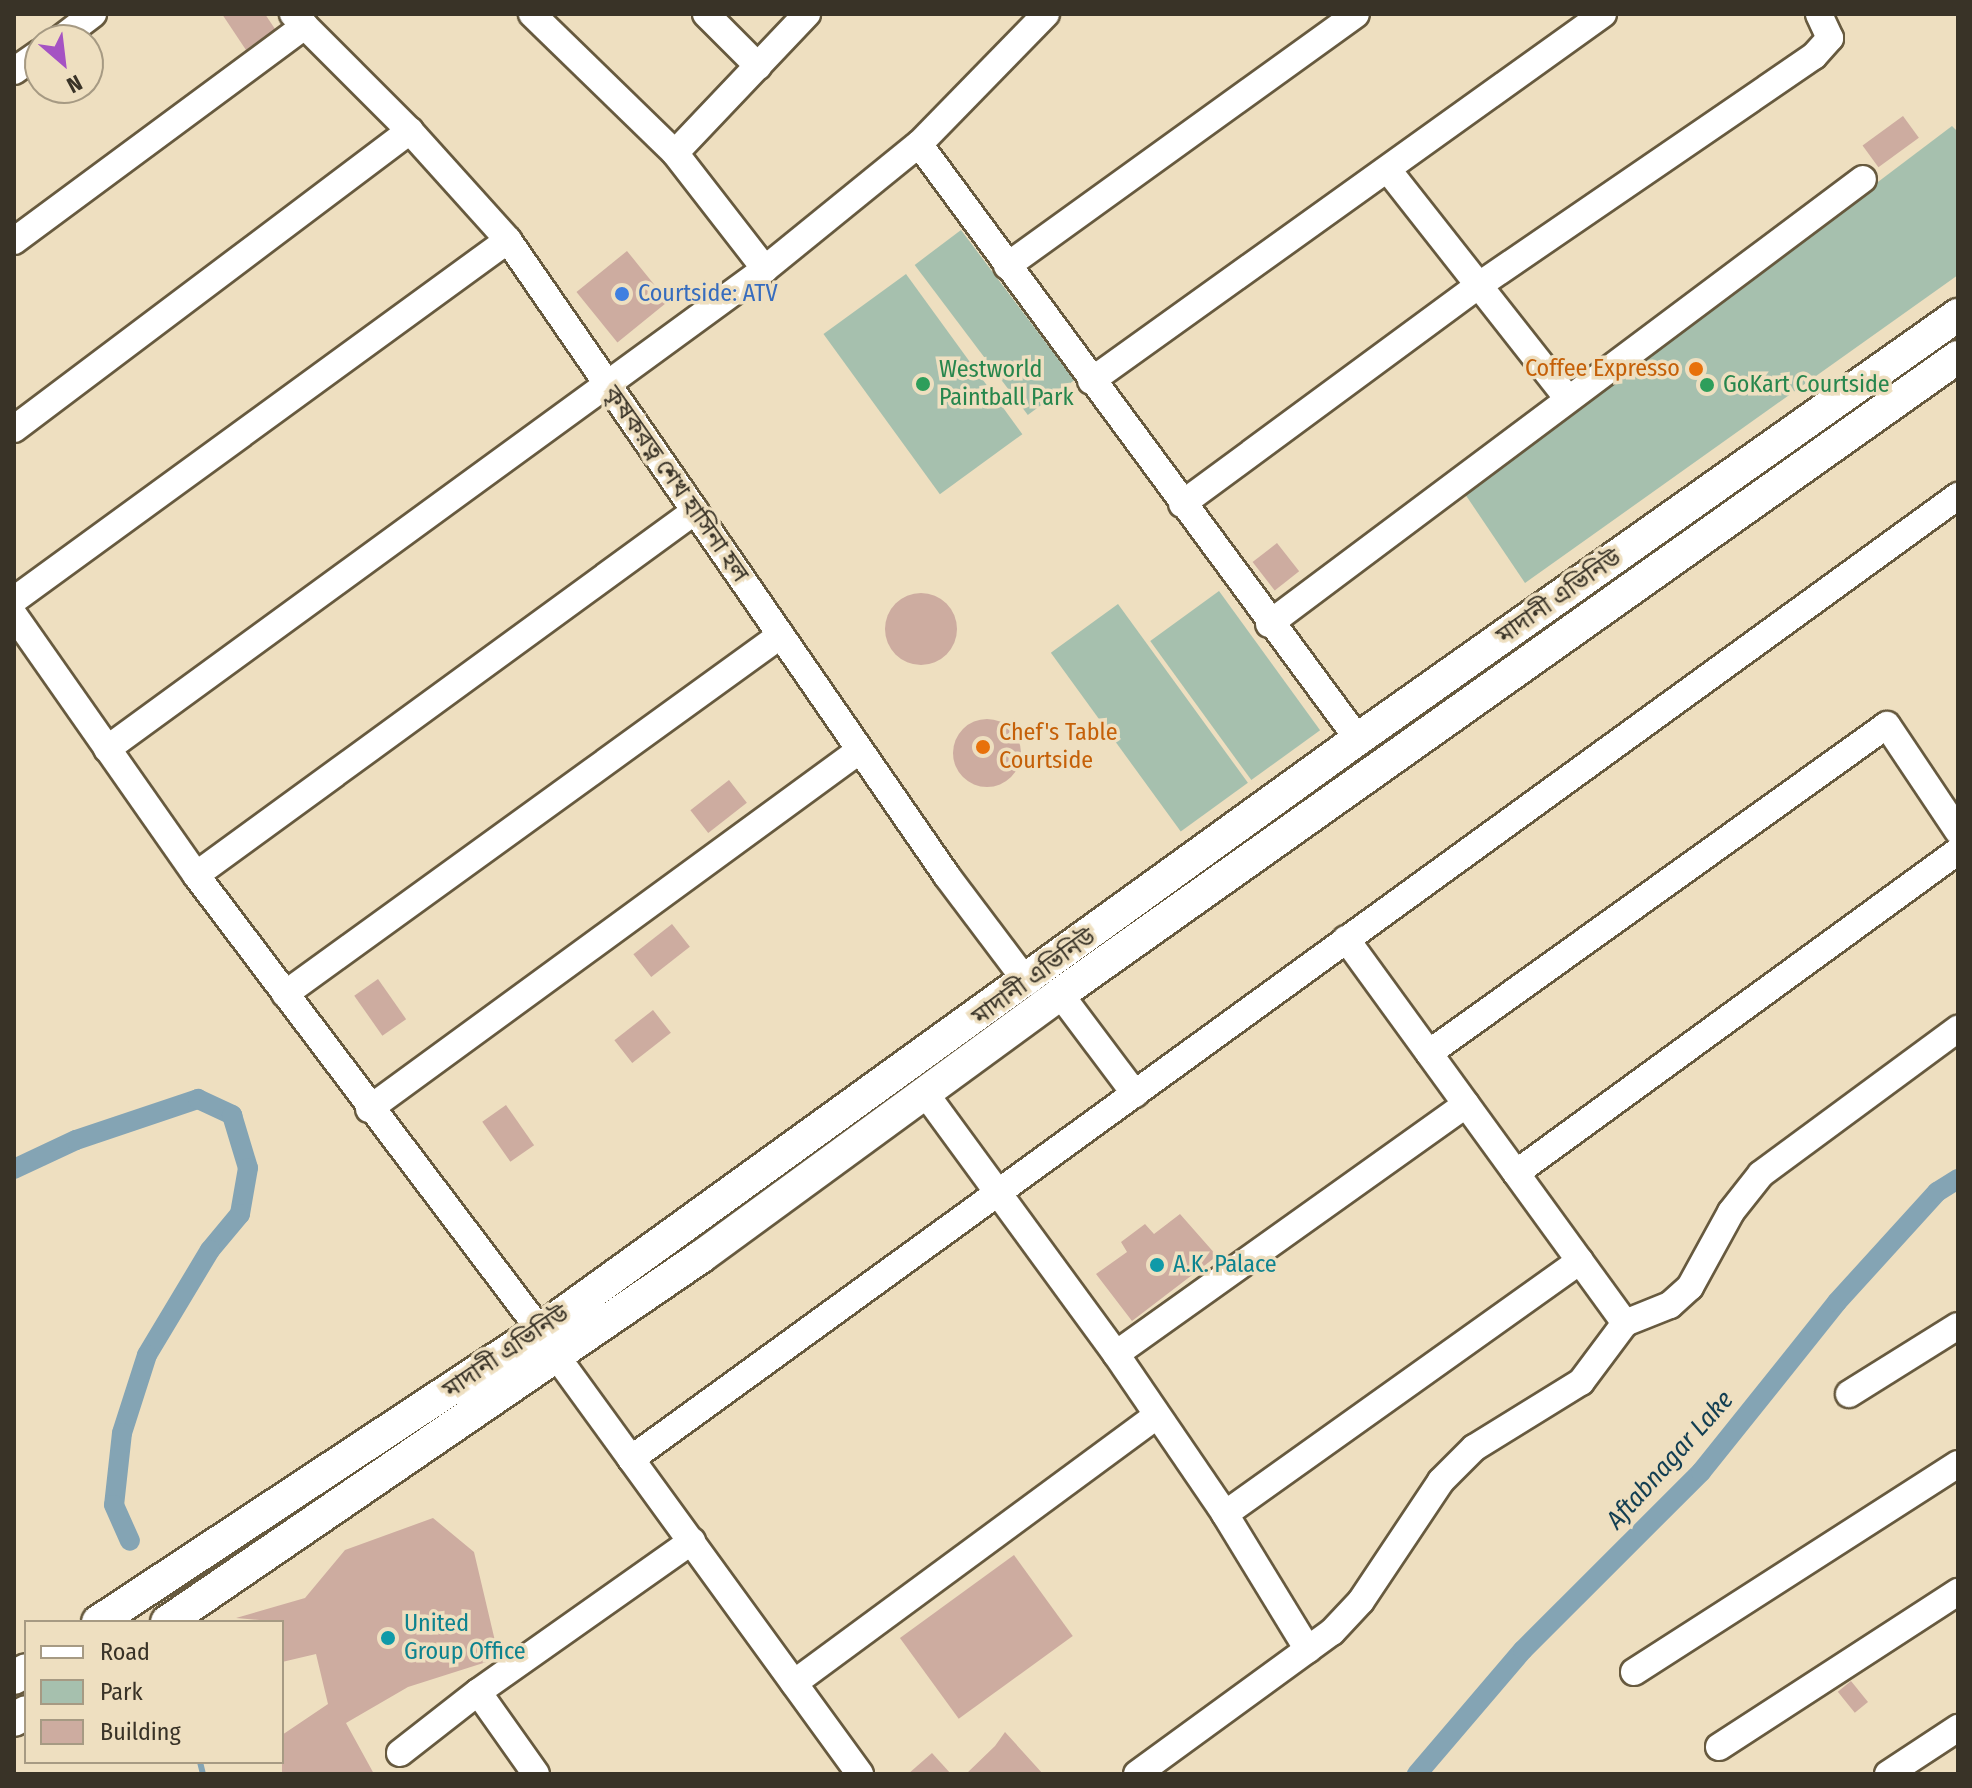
<!DOCTYPE html>
<html>
<head>
<meta charset="utf-8">
<style>
	body { margin:0 }
	#map { position:relative; width:1972px; height:1788px; overflow:hidden; background:#eedfc0; font-family:"Fira Sans Condensed","Noto Sans Bengali",sans-serif }
	div>[style] { position:absolute }
	.green>* { inset:0; background:#a6c0ae; transform-origin:0 0 }
	.stream>* { height:6px; margin:-3px; padding:0 3px; transform-origin:3px; border-radius:3px; background:#84a4b4 }
	.canal>* { height:20px; margin:-10px; padding:0 10px; transform-origin:10px; border-radius:10px; background:#84a4b4 }
	.building>* { inset:0; background:#cdaca0; transform-origin:0 0 }
	.round { border-radius:50% }
	.roads { filter:drop-shadow(2px 0 #675a3f) drop-shadow(-2px 0 #675a3f) drop-shadow(0 2px #675a3f) drop-shadow(0 -2px #675a3f) }
	.minor>* { height:26px; margin:-13px; padding:0 13px; transform-origin:13px; border-radius:13px; background:#fff }
	.major>* { height:32px; margin:-16px; padding:0 16px; transform-origin:16px; border-radius:16px; background:#fff }
	.dots>* { width:22px; height:22px; translate:-50% -50%; box-sizing:border-box; border:4px solid #eedfc0; border-radius:50% }
	span { translate:-50% -50%; white-space:nowrap; text-align:center; line-height:1.15; -webkit-text-stroke:7px #eedfc0; paint-order:stroke }
	.shop-label { font-size:24px; color:#366cbe }
	.left { translate:0 -50%; text-align:left }
	.food-label { font-size:24px; color:#c56008 }
	.right { translate:-100% -50%; text-align:right }
	.leisure-label { font-size:24px; color:#27864d }
	.street-label { font-size:24px; color:#393327 }
	.culture-label { font-size:24px; color:#0d838f }
	.water-label { font-size:26px; color:#123e52; font-style:italic }
	.frame { position:absolute; inset:0; border:16px solid #393327; pointer-events:none }
	.legend { position:absolute; left:24px; top:1620px; width:260px; height:144px; box-sizing:border-box; background:#eedfc0; border:2px solid #a69a83; margin:0; padding:10px 14px; list-style:none; font-size:24px; color:#393327 }
	.legend li { display:flex; align-items:center; gap:16px; height:40px }
	.legend b { width:40px; border:2px solid #a69a83 }
	.north { position:absolute; left:24px; top:24px; width:80px; height:80px; box-sizing:border-box; background:#eedfc0; border:2px solid #a69a83; border-radius:50%; rotate:152deg; font-size:22px; font-weight:700; line-height:32px; text-align:center; color:#393327 }
	.north::after { content:''; display:block; margin:auto; width:28px; height:36px; background:#a553c3; clip-path:polygon(50% 0,100% 100%,50% 72%,0 100%) }
</style>
</head>
<body>
<div id="map">
	<div class="green">
		<i style="clip-path:polygon(1952px 126px,1958px 132px,1958px 275px,1525px 583px,1465px 494px)"></i>
		<i style="left:961px;top:230px;width:188px;height:58px;rotate:53deg"></i>
		<i style="left:906px;top:274px;width:198px;height:102px;rotate:54deg"></i>
		<i style="left:1219px;top:591px;width:172px;height:85px;rotate:54deg"></i>
		<i style="left:1118px;top:604px;width:221px;height:83px;rotate:54deg"></i>
	</div>
	<div class="stream">
		<i style="left:200px;top:1762px;width:12px;rotate:76deg"></i>
	</div>
	<div class="canal">
		<i style="left:14px;top:1169px;width:68px;rotate:-25.1deg"></i>
		<i style="left:76px;top:1140px;width:129px;rotate:-18.6deg"></i>
		<i style="left:198px;top:1099px;width:38px;rotate:25deg"></i>
		<i style="left:232px;top:1115px;width:55px;rotate:73.2deg"></i>
		<i style="left:248px;top:1168px;width:47px;rotate:99.9deg"></i>
		<i style="left:240px;top:1214px;width:47px;rotate:129.8deg"></i>
		<i style="left:210px;top:1250px;width:122px;rotate:121deg"></i>
		<i style="left:147px;top:1355px;width:82px;rotate:107.8deg"></i>
		<i style="left:122px;top:1433px;width:72px;rotate:96.3deg"></i>
		<i style="left:114px;top:1505px;width:39px;rotate:66deg"></i>
		<i style="left:1417px;top:1774px;width:163px;rotate:-49.5deg"></i>
		<i style="left:1523px;top:1650px;width:252px;rotate:-45deg"></i>
		<i style="left:1701px;top:1472px;width:218px;rotate:-51.3deg"></i>
		<i style="left:1837px;top:1302px;width:149px;rotate:-47.7deg"></i>
		<i style="left:1937px;top:1192px;width:25px;rotate:-32deg"></i>
	</div>
	<div class="building">
		<i style="clip-path:polygon(222px 14px,265px 14px,275px 29px,246px 50px)"></i>
		<i style="left:1903px;top:116px;width:27px;height:50px;rotate:54deg"></i>
		<i style="left:627px;top:251px;width:65px;height:65px;rotate:51deg"></i>
		<i style="left:1277px;top:543px;width:36px;height:31px;rotate:52deg"></i>
		<i class="round" style="left:885px;top:593px;width:72px;height:72px"></i>
		<i class="round" style="left:953px;top:719px;width:68px;height:68px"></i>
		<i style="left:729px;top:780px;width:29px;height:49px;rotate:52deg"></i>
		<i style="left:672px;top:924px;width:29px;height:49px;rotate:52deg"></i>
		<i style="left:378px;top:979px;width:49px;height:29px;rotate:55deg"></i>
		<i style="left:653px;top:1010px;width:29px;height:49px;rotate:52deg"></i>
		<i style="left:506px;top:1105px;width:49px;height:29px;rotate:55deg"></i>
		<i style="clip-path:polygon(1180px 1214px,1217px 1256px,1132px 1321px,1096px 1274px,1127px 1252px,1121px 1242px,1145px 1224px,1154px 1234px)"></i>
		<i style="clip-path:polygon(433px 1518px,474px 1552px,499px 1658px,408px 1687px,346px 1723px,374px 1774px,282px 1774px,282px 1735px,328px 1704px,316px 1654px,282px 1662px,282px 1622px,236px 1618px,305px 1598px,345px 1550px)"></i>
		<i style="left:1014px;top:1555px;width:100px;height:141px;rotate:54deg"></i>
		<i style="left:1851px;top:1681px;width:27px;height:17px;rotate:51deg"></i>
		<i style="clip-path:polygon(1005px 1732px,1043px 1774px,966px 1774px,995px 1746px)"></i>
		<i style="clip-path:polygon(932px 1753px,951px 1774px,908px 1774px)"></i>
	</div>
	<div class="roads">
		<div class="minor">
			<i style="left:293px;top:14px;width:165px;rotate:45deg"></i>
			<i style="left:410px;top:131px;width:147px;rotate:48deg"></i>
			<i style="left:508px;top:240px;width:773px;rotate:55.38deg"></i>
			<i style="left:947px;top:876px;width:133px;rotate:53deg"></i>
			<i style="left:532px;top:14px;width:199px;rotate:44.2deg"></i>
			<i style="left:675px;top:153px;width:147px;rotate:52.2deg"></i>
			<i style="left:706px;top:14px;width:74px;rotate:45deg"></i>
			<i style="left:1046px;top:14px;width:182px;rotate:134.3deg"></i>
			<i style="left:919px;top:144px;width:739px;rotate:53.58deg"></i>
			<i style="left:59px;top:40px;width:43px;rotate:-37.4deg"></i>
			<i style="left:14px;top:71px;width:32px;rotate:-35deg"></i>
			<i style="left:675px;top:153px;width:192px;rotate:-46.5deg"></i>
			<i style="left:1388px;top:170px;width:291px;rotate:51.8deg"></i>
			<i style="left:14px;top:241px;width:362px;rotate:-36.5deg"></i>
			<i style="left:1007px;top:266px;width:430px;rotate:-35.8deg"></i>
			<i style="left:1091px;top:381px;width:630px;rotate:-35.63deg"></i>
			<i style="left:14px;top:429px;width:496px;rotate:-37deg"></i>
			<i style="left:1182px;top:504px;width:368px;rotate:-36.4deg"></i>
			<i style="left:1478px;top:286px;width:407px;rotate:-34.4deg"></i>
			<i style="left:1814px;top:56px;width:24px;rotate:-48deg"></i>
			<i style="left:1830px;top:38px;width:26px;rotate:-115deg"></i>
			<i style="left:14px;top:600px;width:611px;rotate:-36.08deg"></i>
			<i style="left:14px;top:615px;width:317px;rotate:55deg"></i>
			<i style="left:196px;top:875px;width:570px;rotate:52.91deg"></i>
			<i style="left:1269px;top:624px;width:742px;rotate:-36.84deg"></i>
			<i style="left:107px;top:749px;width:814px;rotate:-36.11deg"></i>
			<i style="left:765px;top:269px;width:198px;rotate:-39.1deg"></i>
			<i style="left:196px;top:875px;width:618px;rotate:-36.11deg"></i>
			<i style="left:1346px;top:939px;width:475px;rotate:54deg"></i>
			<i style="left:285px;top:994px;width:612px;rotate:-35.9deg"></i>
			<i style="left:1060px;top:994px;width:125px;rotate:53.1deg"></i>
			<i style="left:1429px;top:1053px;width:563px;rotate:-35.61deg"></i>
			<i style="left:1887px;top:725px;width:128px;rotate:56.2deg"></i>
			<i style="left:925px;top:1093px;width:323px;rotate:53.8deg"></i>
			<i style="left:1116px;top:1354px;width:194px;rotate:55.7deg"></i>
			<i style="left:1225px;top:1514px;width:159px;rotate:58.6deg"></i>
			<i style="left:369px;top:1109px;width:608px;rotate:-36.17deg"></i>
			<i style="left:1516px;top:1173px;width:547px;rotate:-36.07deg"></i>
			<i style="left:1116px;top:1354px;width:430px;rotate:-35.5deg"></i>
			<i style="left:557px;top:1357px;width:126px;rotate:54deg"></i>
			<i style="left:1849px;top:1394px;width:128px;rotate:-32deg"></i>
			<i style="left:1225px;top:1514px;width:436px;rotate:-35.5deg"></i>
			<i style="left:1634px;top:1672px;width:385px;rotate:-32.7deg"></i>
			<i style="left:794px;top:1683px;width:448px;rotate:-36.4deg"></i>
			<i style="left:478px;top:1692px;width:100px;rotate:54.7deg"></i>
			<i style="left:1719px;top:1747px;width:285px;rotate:-33deg"></i>
			<i style="left:400px;top:1753px;width:99px;rotate:-38deg"></i>
			<i style="left:478px;top:1692px;width:262px;rotate:-35.2deg"></i>
			<i style="left:860px;top:1774px;width:389px;rotate:-126deg"></i>
			<i style="left:631px;top:1459px;width:1640px;rotate:-35.97deg"></i>
			<i style="left:1137px;top:1774px;width:241px;rotate:-36.1deg"></i>
			<i style="left:1332px;top:1632px;width:42px;rotate:-46.9deg"></i>
			<i style="left:1361px;top:1601px;width:144px;rotate:-56.3deg"></i>
			<i style="left:1441px;top:1481px;width:47px;rotate:-45deg"></i>
			<i style="left:1474px;top:1448px;width:126px;rotate:-31.7deg"></i>
			<i style="left:1581px;top:1382px;width:74px;rotate:-53.3deg"></i>
			<i style="left:1625px;top:1323px;width:48px;rotate:-21.8deg"></i>
			<i style="left:1670px;top:1305px;width:27px;rotate:-42deg"></i>
			<i style="left:1690px;top:1287px;width:85px;rotate:-61.3deg"></i>
			<i style="left:1731px;top:1212px;width:48px;rotate:-51.7deg"></i>
			<i style="left:1761px;top:1174px;width:245px;rotate:-36.4deg"></i>
			<i style="left:1888px;top:1774px;width:84px;rotate:-33.3deg"></i>
		</div>
		<div class="major">
			<i style="left:98px;top:1622px;width:530px;rotate:-33.45deg"></i>
			<i style="left:540px;top:1330px;width:1009px;rotate:-35.85deg"></i>
			<i style="left:1358px;top:739px;width:735px;rotate:-35.25deg"></i>
			<i style="left:167px;top:1622px;width:648px;rotate:-34.38deg"></i>
			<i style="left:702px;top:1256px;width:444px;rotate:-36.2deg"></i>
			<i style="left:1060px;top:994px;width:1101px;rotate:-35.35deg"></i>
			<i style="left:14px;top:1678px;width:14px;rotate:-34deg"></i>
			<i style="left:14px;top:1720px;width:14px;rotate:-34deg"></i>
		</div>
	</div>
	<div class="dots">
		<i style="left:622px;top:294px;background:#3f7fe0"></i>
		<i style="left:1696px;top:369px;background:#e8710a"></i>
		<i style="left:923px;top:384px;background:#2e9e5b"></i>
		<i style="left:1707px;top:385px;background:#2e9e5b"></i>
		<i style="left:983px;top:747px;background:#e8710a"></i>
		<i style="left:1157px;top:1265px;background:#0f9aa8"></i>
		<i style="left:388px;top:1638px;background:#0f9aa8"></i>
	</div>
	<div class="shop-label">
		<span class="left" style="left:638px;top:294px">Courtside: ATV</span>
	</div>
	<div class="food-label">
		<span class="right" style="left:1680px;top:369px">Coffee Expresso</span>
		<span class="left" style="left:999px;top:747px">Chef's Table<br>Courtside</span>
	</div>
	<div class="leisure-label">
		<span class="left" style="left:939px;top:384px">Westworld<br>Paintball Park</span>
		<span class="left" style="left:1723px;top:385px">GoKart Courtside</span>
	</div>
	<div class="street-label">
		<span style="left:676px;top:484px;rotate:55deg">কৃষকরত্ন শেখ হাসিনা হল</span>
		<span style="left:1559px;top:597px;rotate:-35deg">মাদানী এভিনিউ</span>
		<span style="left:1034px;top:977px;rotate:-36deg">মাদানী এভিনিউ</span>
		<span style="left:506px;top:1352px;rotate:-34deg">মাদানী এভিনিউ</span>
	</div>
	<div class="culture-label">
		<span class="left" style="left:1173px;top:1265px">A.K. Palace</span>
		<span class="left" style="left:404px;top:1638px">United<br>Group Office</span>
	</div>
	<div class="water-label">
		<span style="left:1670px;top:1460px;rotate:-48deg">Aftabnagar Lake</span>
	</div>
	<div class="frame"></div>
	<ul class="legend">
	<li><b style="height:10px;background:#fff"></b>Road</li>
	<li><b style="height:22px;background:#a6c0ae"></b>Park</li>
	<li><b style="height:22px;background:#cdaca0"></b>Building</li>
	</ul>
	<div class="north">N</div>
</div>
</body>
</html>
